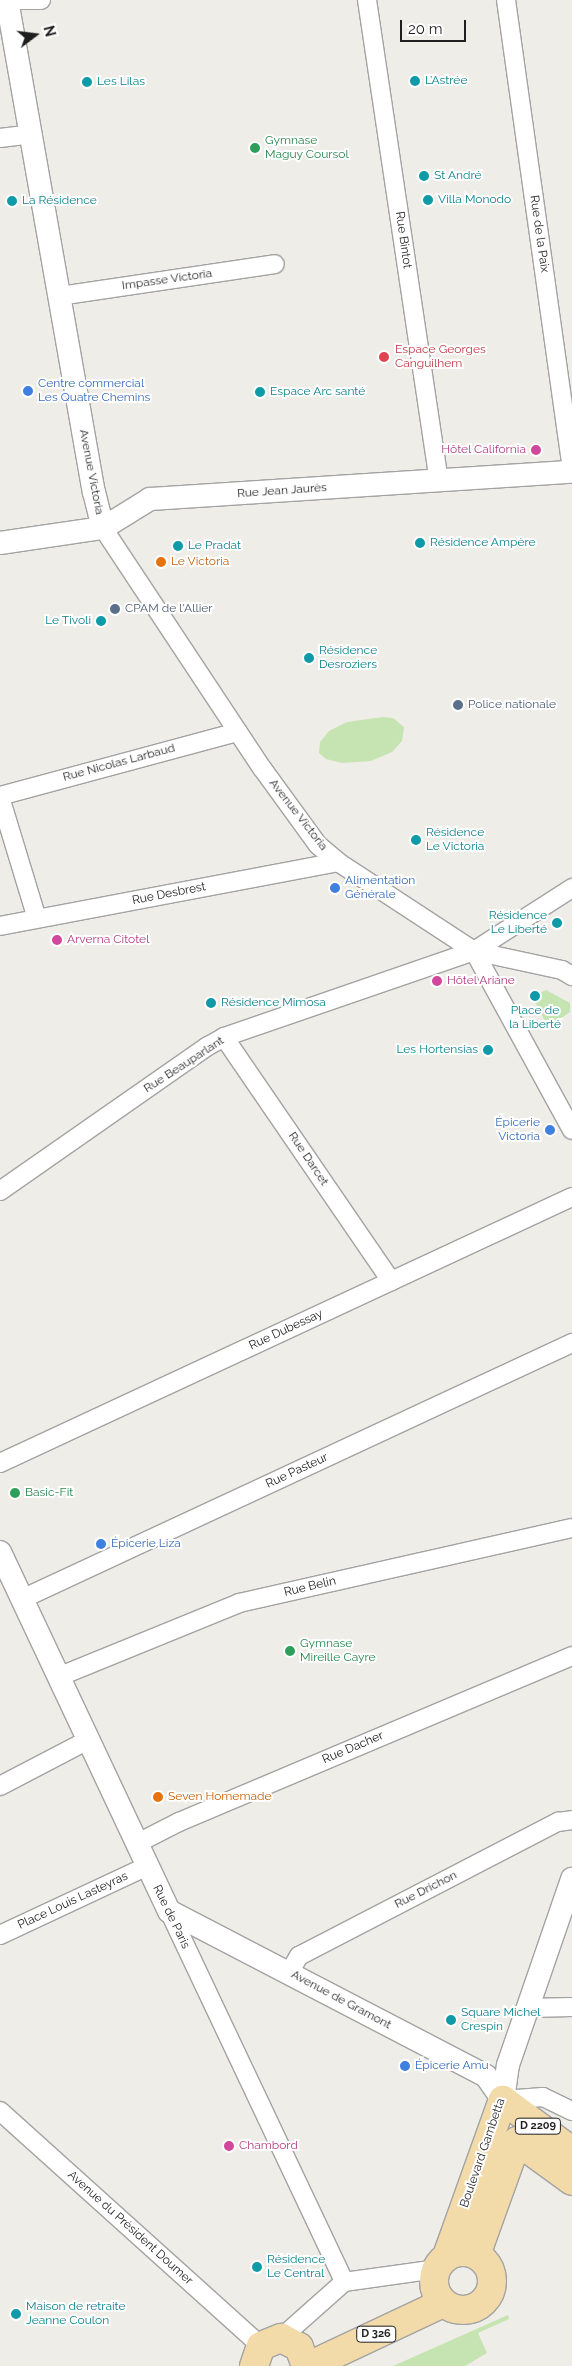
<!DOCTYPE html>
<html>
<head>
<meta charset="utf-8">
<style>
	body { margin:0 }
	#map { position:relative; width:572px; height:2366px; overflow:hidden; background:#efede7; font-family:Raleway,sans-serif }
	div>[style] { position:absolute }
	.grass>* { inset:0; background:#c6e4b2 }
	.roads { filter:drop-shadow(1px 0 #a3a3a3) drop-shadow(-1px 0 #a3a3a3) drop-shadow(0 1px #a3a3a3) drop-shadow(0 -1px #a3a3a3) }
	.minor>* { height:18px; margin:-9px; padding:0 9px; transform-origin:9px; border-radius:9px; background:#fff }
	.tertiary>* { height:22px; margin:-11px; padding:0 11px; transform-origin:11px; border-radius:11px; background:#fff }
	.primary>* { height:28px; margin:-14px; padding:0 14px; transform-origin:14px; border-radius:14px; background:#f2daa9 }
	.primary>.ring { margin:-14px; padding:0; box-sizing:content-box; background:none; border:28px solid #f2daa9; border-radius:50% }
	.dots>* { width:14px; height:14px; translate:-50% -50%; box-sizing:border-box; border:2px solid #fff; border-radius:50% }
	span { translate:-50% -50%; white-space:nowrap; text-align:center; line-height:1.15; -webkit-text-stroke:4px #fff; paint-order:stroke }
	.shield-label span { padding:1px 4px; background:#fff; border:1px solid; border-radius:4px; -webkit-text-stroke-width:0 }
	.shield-label { font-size:11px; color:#1f1f1f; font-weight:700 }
	.culture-label { font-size:12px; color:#0d838f }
	.left { translate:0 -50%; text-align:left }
	.right { translate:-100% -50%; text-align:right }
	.leisure-label { font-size:12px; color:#27864d }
	.street-label { font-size:12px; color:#1f1f1f }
	.health-label { font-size:12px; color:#be3a42 }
	.shop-label { font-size:12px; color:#366cbe }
	.hotel-label { font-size:12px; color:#b23c85 }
	.food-label { font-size:12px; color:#c56008 }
	.service-label { font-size:12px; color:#4e5e75 }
	.north { position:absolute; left:10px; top:10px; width:50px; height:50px; -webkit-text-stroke:4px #fff; paint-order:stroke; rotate:75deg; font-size:14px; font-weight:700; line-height:20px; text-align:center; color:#1f1f1f }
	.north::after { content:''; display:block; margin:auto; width:18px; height:22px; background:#1f1f1f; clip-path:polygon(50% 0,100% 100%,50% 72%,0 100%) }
	.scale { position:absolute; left:400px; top:20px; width:66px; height:22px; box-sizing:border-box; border:2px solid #1f1f1f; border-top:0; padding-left:6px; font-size:15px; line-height:18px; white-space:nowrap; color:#1f1f1f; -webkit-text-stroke:4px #fff; paint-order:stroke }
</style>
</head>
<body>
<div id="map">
	<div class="grass">
		<i style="clip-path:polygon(383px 717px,393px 718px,404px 727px,402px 741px,392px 752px,371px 761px,342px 763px,326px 759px,319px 753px,320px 742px,329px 731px,347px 722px)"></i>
		<i style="clip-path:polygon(546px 990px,570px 1003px,570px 1012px,553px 1024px,545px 1021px,536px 1004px,539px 993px)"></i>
		<i style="clip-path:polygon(508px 2315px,509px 2319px,478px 2333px,487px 2353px,465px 2366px,393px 2366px)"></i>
	</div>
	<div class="roads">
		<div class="minor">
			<i style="left:17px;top:0;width:24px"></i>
			<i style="left:367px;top:0;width:485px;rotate:81.5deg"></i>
			<i style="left:506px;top:0;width:472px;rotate:82deg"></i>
			<i style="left:0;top:138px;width:31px;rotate:-7deg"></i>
			<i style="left:59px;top:296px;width:218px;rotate:-8.4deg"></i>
			<i style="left:103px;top:528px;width:288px;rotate:56.5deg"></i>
			<i style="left:262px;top:768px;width:95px;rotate:54deg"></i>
			<i style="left:318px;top:845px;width:26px;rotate:40deg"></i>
			<i style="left:338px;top:862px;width:163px;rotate:33.2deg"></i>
			<i style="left:474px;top:951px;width:90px;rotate:12.2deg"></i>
			<i style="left:562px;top:970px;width:12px;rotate:31deg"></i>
			<i style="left:0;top:796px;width:246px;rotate:-15.1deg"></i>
			<i style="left:0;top:797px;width:127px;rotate:73.1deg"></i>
			<i style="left:0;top:926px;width:344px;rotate:-10.7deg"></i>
			<i style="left:474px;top:951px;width:204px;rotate:61.3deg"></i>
			<i style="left:224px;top:1037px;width:296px;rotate:55.6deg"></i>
			<i style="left:0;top:1191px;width:254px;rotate:-34.9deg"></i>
			<i style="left:208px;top:1046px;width:18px;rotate:-29deg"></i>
			<i style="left:224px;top:1037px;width:264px;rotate:-19deg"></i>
			<i style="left:474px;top:951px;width:117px;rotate:-32.7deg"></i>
			<i style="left:0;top:1463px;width:631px;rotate:-24.94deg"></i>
			<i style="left:22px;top:1599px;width:607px;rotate:-24.96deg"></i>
			<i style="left:58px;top:1677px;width:196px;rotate:-22.2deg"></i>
			<i style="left:239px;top:1603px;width:341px;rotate:-12.7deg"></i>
			<i style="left:0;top:1786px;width:99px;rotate:-27.6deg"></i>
			<i style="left:136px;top:1844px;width:48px;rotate:-27.1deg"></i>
			<i style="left:179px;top:1822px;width:427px;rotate:-22.9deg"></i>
			<i style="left:169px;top:1911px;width:410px;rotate:64.7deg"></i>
			<i style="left:0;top:1935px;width:162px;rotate:-25.1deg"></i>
			<i style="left:289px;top:1973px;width:20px;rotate:-60deg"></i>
			<i style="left:299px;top:1956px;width:292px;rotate:-27.4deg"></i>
			<i style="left:558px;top:1822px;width:14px;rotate:-8deg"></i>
			<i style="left:529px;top:2008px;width:43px;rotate:-1.3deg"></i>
			<i style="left:503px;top:2100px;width:40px;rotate:-4.3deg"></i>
			<i style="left:543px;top:2097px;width:32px;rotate:26deg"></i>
			<i style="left:0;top:2111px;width:351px;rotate:42deg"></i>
			<i style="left:281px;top:2338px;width:84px;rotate:-41.6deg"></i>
			<i style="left:344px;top:2282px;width:93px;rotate:-8deg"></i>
		</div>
		<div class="tertiary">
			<i style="left:7px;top:0;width:500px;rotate:80deg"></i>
			<i style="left:94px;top:492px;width:37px;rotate:76deg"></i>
			<i style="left:0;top:543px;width:104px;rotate:-8.3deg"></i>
			<i style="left:103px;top:528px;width:55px;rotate:-31.7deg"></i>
			<i style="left:150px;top:499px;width:423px;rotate:-3.7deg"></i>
			<i style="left:0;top:1552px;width:397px;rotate:64.8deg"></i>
			<i style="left:169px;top:1911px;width:357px;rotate:27.5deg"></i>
			<i style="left:486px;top:2076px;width:29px;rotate:55deg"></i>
			<i style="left:503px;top:2100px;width:35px;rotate:-82deg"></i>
			<i style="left:508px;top:2065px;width:197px;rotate:-71deg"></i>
		</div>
		<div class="primary">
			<i style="left:503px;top:2100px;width:86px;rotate:36.5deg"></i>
			<i style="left:517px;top:2141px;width:68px;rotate:36deg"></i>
			<i class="ring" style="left:434px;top:2252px;width:30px;height:30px"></i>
			<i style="left:476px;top:2255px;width:121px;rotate:-70.2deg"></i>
			<i style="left:447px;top:2256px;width:166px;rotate:-70.3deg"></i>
			<i style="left:254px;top:2366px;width:21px;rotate:-71deg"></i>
			<i style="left:261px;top:2346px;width:22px;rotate:-22deg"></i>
			<i style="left:281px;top:2338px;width:20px;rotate:27deg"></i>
			<i style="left:299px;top:2347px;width:20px;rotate:70deg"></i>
			<i style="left:309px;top:2366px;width:148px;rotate:-25.2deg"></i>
		</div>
	</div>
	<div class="dots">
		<i style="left:415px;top:81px;background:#0f9aa8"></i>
		<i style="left:87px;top:82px;background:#0f9aa8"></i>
		<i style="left:255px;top:148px;background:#2e9e5b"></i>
		<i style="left:424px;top:176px;background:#0f9aa8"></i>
		<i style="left:428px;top:200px;background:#0f9aa8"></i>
		<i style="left:12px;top:201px;background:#0f9aa8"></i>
		<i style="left:384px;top:357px;background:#e0444e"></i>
		<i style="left:28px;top:391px;background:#3f7fe0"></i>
		<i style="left:260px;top:392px;background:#0f9aa8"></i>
		<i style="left:536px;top:450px;background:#d1479c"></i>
		<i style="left:420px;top:543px;background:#0f9aa8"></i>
		<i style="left:178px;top:546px;background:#0f9aa8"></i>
		<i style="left:161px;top:562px;background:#e8710a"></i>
		<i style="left:115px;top:609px;background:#5c6f8a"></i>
		<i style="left:101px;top:621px;background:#0f9aa8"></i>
		<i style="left:309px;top:658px;background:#0f9aa8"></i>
		<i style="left:458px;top:705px;background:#5c6f8a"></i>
		<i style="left:416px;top:840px;background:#0f9aa8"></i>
		<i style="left:335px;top:888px;background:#3f7fe0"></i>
		<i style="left:557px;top:923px;background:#0f9aa8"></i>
		<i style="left:57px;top:940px;background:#d1479c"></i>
		<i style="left:437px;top:981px;background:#d1479c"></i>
		<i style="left:535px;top:996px;background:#0f9aa8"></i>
		<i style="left:211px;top:1003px;background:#0f9aa8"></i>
		<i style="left:488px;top:1050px;background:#0f9aa8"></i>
		<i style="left:550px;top:1130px;background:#3f7fe0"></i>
		<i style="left:15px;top:1493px;background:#2e9e5b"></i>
		<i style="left:101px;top:1544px;background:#3f7fe0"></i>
		<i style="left:290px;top:1651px;background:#2e9e5b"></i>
		<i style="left:158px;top:1797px;background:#e8710a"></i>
		<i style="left:451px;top:2020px;background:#0f9aa8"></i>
		<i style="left:405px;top:2066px;background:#3f7fe0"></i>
		<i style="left:229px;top:2146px;background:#d1479c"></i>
		<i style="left:257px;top:2267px;background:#0f9aa8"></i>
		<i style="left:16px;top:2314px;background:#0f9aa8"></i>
	</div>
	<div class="shield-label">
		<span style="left:538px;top:2126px">D 2209</span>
		<span style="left:376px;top:2334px">D 326</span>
	</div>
	<div class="culture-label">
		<span class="left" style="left:425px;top:81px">L’Astrée</span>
		<span class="left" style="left:97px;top:82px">Les Lilas</span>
		<span class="left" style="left:434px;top:176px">St André</span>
		<span class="left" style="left:438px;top:200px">Villa Monodo</span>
		<span class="left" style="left:22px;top:201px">La Résidence</span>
		<span class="left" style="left:270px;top:392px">Espace Arc santé</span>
		<span class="left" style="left:430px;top:543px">Résidence Ampère</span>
		<span class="left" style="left:188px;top:546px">Le Pradat</span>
		<span class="right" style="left:91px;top:621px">Le Tivoli</span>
		<span class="left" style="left:319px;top:658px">Résidence<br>Desroziers</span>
		<span class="left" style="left:426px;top:840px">Résidence<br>Le Victoria</span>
		<span class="right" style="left:547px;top:923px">Résidence<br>Le Liberté</span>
		<span class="left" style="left:221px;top:1003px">Résidence Mimosa</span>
		<span style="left:535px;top:1018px">Place de<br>la Liberté</span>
		<span class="right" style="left:478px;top:1050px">Les Hortensias</span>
		<span class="left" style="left:461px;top:2020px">Square Michel<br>Crespin</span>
		<span class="left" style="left:267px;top:2267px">Résidence<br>Le Central</span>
		<span class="left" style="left:26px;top:2314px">Maison de retraite<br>Jeanne Coulon</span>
	</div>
	<div class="leisure-label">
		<span class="left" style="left:265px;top:148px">Gymnase<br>Maguy Coursol</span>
		<span class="left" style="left:25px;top:1493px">Basic-Fit</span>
		<span class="left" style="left:300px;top:1651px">Gymnase<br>Mireille Cayre</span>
	</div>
	<div class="street-label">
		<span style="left:539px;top:234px;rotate:82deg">Rue de la Paix</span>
		<span style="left:403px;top:240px;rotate:82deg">Rue Bintot</span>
		<span style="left:167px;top:280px;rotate:-8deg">Impasse Victoria</span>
		<span style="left:91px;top:472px;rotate:79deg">Avenue Victoria</span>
		<span style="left:282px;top:491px;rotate:-4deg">Rue Jean Jaurès</span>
		<span style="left:119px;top:763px;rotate:-15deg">Rue Nicolas Larbaud</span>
		<span style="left:298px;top:815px;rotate:52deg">Avenue Victoria</span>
		<span style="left:169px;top:894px;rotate:-11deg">Rue Desbrest</span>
		<span style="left:184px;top:1065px;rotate:-33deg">Rue Beauparlant</span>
		<span style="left:308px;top:1159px;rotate:56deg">Rue Darcet</span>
		<span style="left:286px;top:1330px;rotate:-25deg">Rue Dubessay</span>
		<span style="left:297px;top:1471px;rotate:-25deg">Rue Pasteur</span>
		<span style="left:310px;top:1587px;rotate:-13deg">Rue Belin</span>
		<span style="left:353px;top:1748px;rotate:-23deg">Rue Dacher</span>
		<span style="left:426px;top:1890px;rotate:-27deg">Rue Drichon</span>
		<span style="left:73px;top:1901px;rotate:-25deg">Place Louis Lasteyras</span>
		<span style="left:171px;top:1917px;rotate:64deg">Rue de Paris</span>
		<span style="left:341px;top:2000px;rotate:28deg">Avenue de Gramont</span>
		<span style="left:483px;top:2153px;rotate:-71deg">Boulevard Gambetta</span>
		<span style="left:130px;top:2228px;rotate:42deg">Avenue du Président Doumer</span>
	</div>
	<div class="health-label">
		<span class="left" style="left:395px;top:357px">Espace Georges<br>Canguilhem</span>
	</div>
	<div class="shop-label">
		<span class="left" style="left:38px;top:391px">Centre commercial<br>Les Quatre Chemins</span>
		<span class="left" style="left:345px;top:888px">Alimentation<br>Générale</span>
		<span class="right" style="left:540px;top:1130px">Épicerie<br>Victoria</span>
		<span class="left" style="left:111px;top:1544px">Épicerie Liza</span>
		<span class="left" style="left:415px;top:2066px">Épicerie Amu</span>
	</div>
	<div class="hotel-label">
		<span class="right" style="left:526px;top:450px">Hôtel California</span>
		<span class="left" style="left:67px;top:940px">Arverna Citotel</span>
		<span class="left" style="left:447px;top:981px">Hôtel Ariane</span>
		<span class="left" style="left:239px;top:2146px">Chambord</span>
	</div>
	<div class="food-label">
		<span class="left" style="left:171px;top:562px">Le Victoria</span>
		<span class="left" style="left:168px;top:1797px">Seven Homemade</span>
	</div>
	<div class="service-label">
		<span class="left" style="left:125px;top:609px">CPAM de l'Allier</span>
		<span class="left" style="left:468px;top:705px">Police nationale</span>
	</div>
	<div class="north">N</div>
	<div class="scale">20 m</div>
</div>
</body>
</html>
